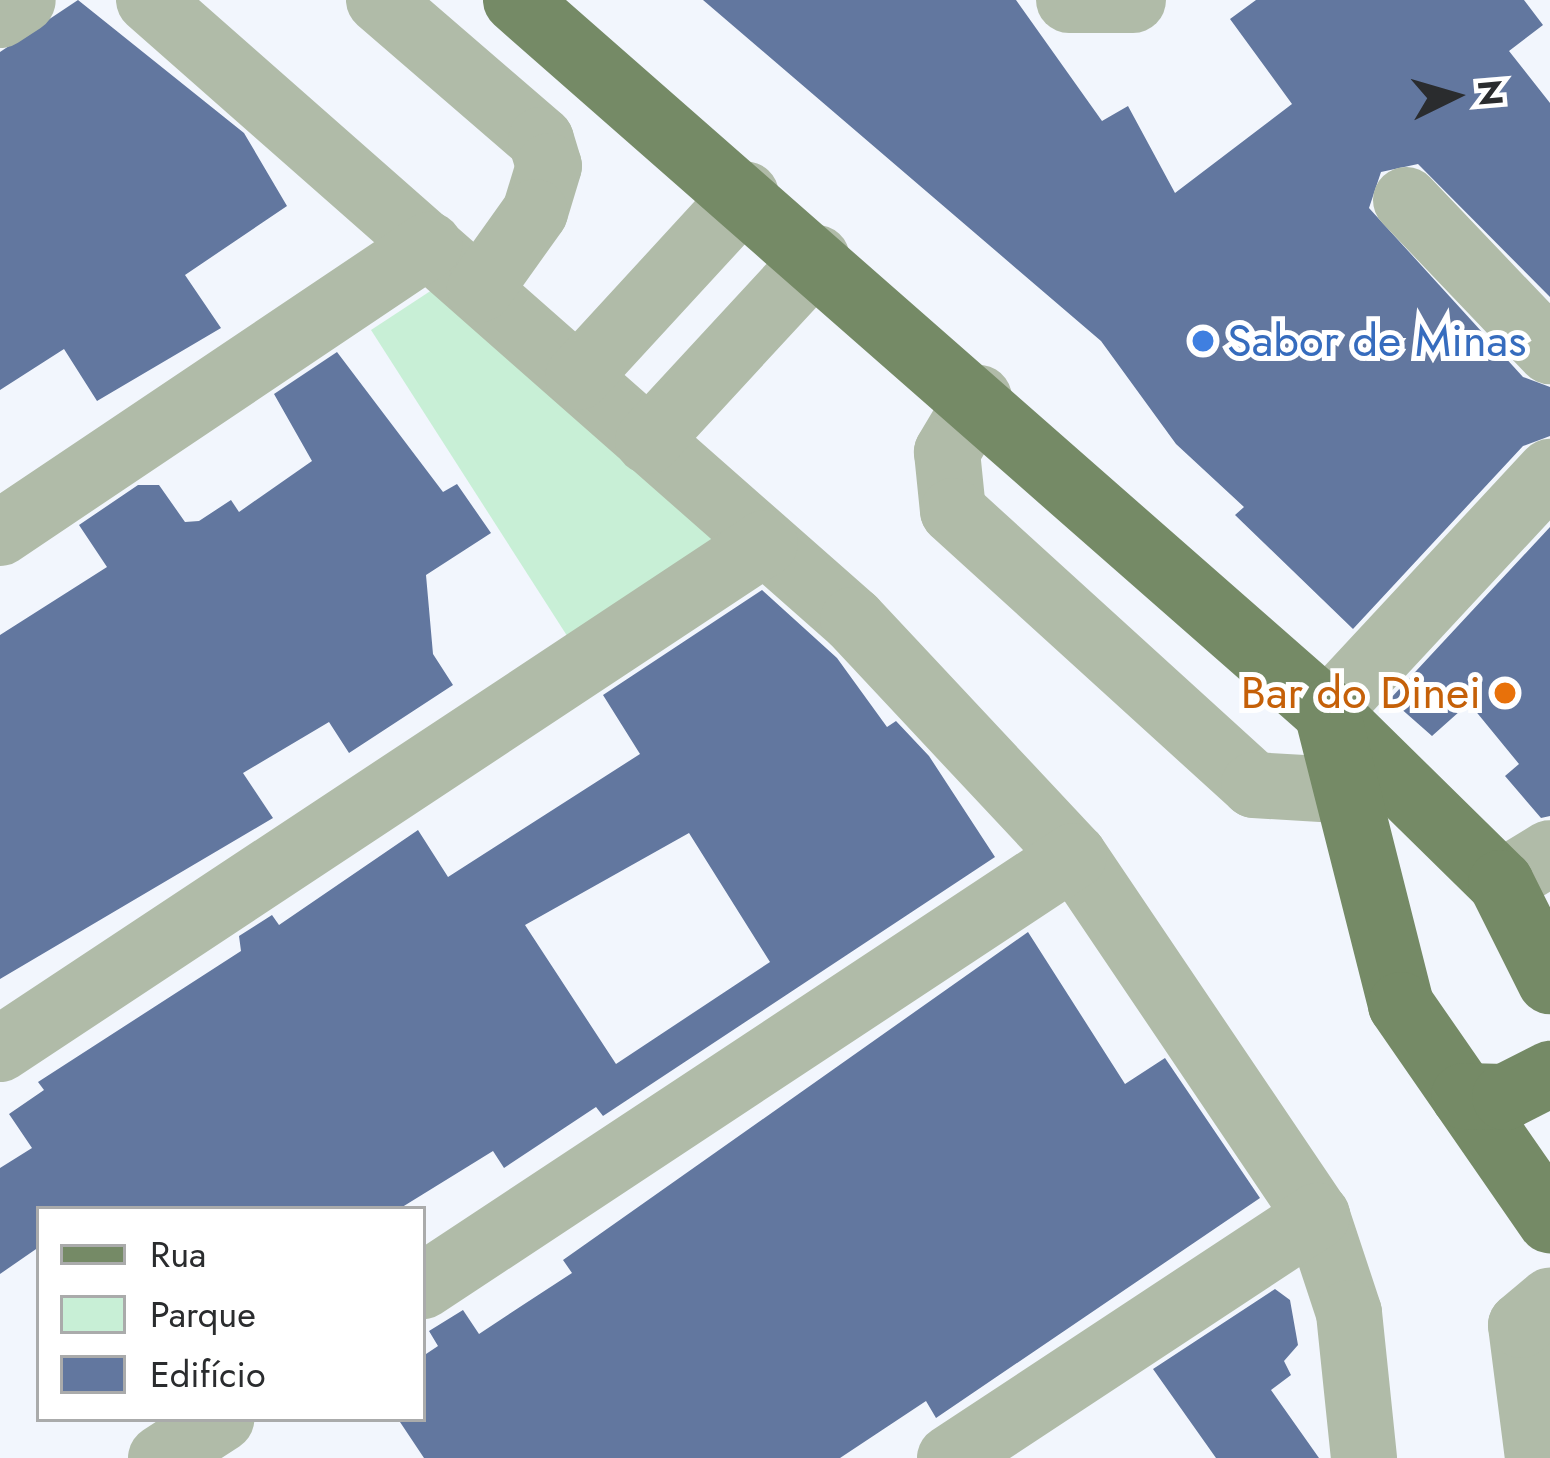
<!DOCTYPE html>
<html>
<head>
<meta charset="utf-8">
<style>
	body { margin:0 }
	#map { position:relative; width:1550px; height:1458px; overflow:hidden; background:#f2f6fd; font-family:Jost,sans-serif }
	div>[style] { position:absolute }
	.green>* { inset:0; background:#c8efd6 }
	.building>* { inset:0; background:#62779f }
	.minor>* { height:66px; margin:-33px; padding:0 33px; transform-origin:33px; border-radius:33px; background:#b0bba8 }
	.major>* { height:66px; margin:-33px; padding:0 33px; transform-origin:33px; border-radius:33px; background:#758a66 }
	.dots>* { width:33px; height:33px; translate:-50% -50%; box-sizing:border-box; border:6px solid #fff; border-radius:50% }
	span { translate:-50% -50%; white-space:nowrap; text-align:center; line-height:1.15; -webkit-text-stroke:10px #fff; paint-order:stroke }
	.shop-label { font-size:45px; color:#366cbe }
	.left { translate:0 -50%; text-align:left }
	.food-label { font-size:45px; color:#c56008 }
	.right { translate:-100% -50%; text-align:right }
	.legend { position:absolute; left:36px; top:1206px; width:390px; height:216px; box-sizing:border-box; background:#fff; border:3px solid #aaabab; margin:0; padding:15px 21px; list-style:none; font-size:36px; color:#2a2c2e }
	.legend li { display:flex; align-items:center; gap:24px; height:60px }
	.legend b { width:60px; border:3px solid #aaabab }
	.north { position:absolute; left:1394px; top:36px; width:120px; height:120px; -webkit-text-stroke:9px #fff; paint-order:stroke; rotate:85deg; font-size:33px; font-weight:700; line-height:48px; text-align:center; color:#2a2c2e }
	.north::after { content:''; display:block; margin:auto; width:42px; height:54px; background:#2a2c2e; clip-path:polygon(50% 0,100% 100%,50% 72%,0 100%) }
</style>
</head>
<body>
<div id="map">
	<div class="green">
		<i style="clip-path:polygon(435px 288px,715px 538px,580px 656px,371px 330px)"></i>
	</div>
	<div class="building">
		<i style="clip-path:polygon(78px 0,244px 133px,287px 206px,185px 275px,221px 328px,97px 401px,64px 349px,0 390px,0 52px)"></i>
		<i style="clip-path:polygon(703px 0,1016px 0,1102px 121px,1128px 106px,1175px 193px,1292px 104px,1230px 19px,1256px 0,1524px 0,1543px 25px,1509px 51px,1550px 103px,1550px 297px,1418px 164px,1381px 172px,1369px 208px,1523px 377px,1550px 387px,1550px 436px,1523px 446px,1353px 629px,1235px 515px,1244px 507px,1176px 444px,1101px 341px)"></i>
		<i style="clip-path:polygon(337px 352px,443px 492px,457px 484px,491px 533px,426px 575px,433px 654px,453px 685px,349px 753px,329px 722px,243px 773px,273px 818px,0 979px,0 635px,107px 567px,79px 525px,138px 485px,159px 485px,185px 522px,199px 521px,231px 500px,239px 512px,312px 461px,274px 394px)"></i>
		<i style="clip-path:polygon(1550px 527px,1550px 816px,1541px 818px,1505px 776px,1519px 764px,1469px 703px,1432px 736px,1390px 699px)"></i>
		<i style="clip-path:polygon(evenodd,762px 590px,837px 658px,887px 727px,896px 721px,929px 756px,995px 857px,603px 1116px,596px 1107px,504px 1168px,493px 1151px,399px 1209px,39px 1209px,39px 1247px,0 1274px,0 1168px,32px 1148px,9px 1114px,44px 1090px,38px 1082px,241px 951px,239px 936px,272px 915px,279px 925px,418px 830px,448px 877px,640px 754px,603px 695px,762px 590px,689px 833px,770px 962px,616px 1064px,525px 925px,689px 833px)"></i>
		<i style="clip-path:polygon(1028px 932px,1125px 1084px,1165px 1058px,1260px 1198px,936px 1418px,926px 1401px,840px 1458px,424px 1458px,398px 1419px,423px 1419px,423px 1356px,438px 1346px,429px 1331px,463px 1310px,479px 1334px,529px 1301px,572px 1273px,563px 1260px)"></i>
		<i style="clip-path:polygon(1275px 1289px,1290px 1300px,1298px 1345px,1284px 1361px,1291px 1375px,1271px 1390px,1319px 1458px,1216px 1458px,1153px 1369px)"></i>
	</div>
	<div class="minor">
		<i style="left:149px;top:0;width:938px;rotate:41.37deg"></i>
		<i style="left:853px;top:620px;width:323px;rotate:46.9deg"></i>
		<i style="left:1074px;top:856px;width:434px;rotate:56deg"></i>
		<i style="left:1317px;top:1216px;width:102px;rotate:71.7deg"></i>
		<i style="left:1349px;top:1313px;width:146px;rotate:84.1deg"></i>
		<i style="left:379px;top:0;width:214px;rotate:40.8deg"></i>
		<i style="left:541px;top:140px;width:27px;rotate:73deg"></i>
		<i style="left:549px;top:166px;width:48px;rotate:106.9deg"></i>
		<i style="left:535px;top:212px;width:95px;rotate:125.5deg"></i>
		<i style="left:1069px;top:0;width:64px"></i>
		<i style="left:0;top:15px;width:27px;rotate:-33deg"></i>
		<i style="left:1406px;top:200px;width:209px;rotate:46.4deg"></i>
		<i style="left:578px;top:377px;width:248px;rotate:-47.4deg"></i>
		<i style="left:979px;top:398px;width:63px;rotate:120.7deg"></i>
		<i style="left:947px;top:452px;width:59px;rotate:84.2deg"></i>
		<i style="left:953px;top:511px;width:407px;rotate:42.3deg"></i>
		<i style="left:1254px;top:785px;width:84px;rotate:3.4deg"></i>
		<i style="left:648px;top:441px;width:249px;rotate:-47.3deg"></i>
		<i style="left:0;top:533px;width:517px;rotate:-33.87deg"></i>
		<i style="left:1327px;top:712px;width:328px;rotate:-47.1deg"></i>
		<i style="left:1501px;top:883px;width:57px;rotate:-31.5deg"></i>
		<i style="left:0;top:1049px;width:917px;rotate:-33.48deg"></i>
		<i style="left:423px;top:1286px;width:780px;rotate:-33.45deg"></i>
		<i style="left:161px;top:1458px;width:72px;rotate:-33deg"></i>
		<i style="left:950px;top:1458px;width:440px;rotate:-33.4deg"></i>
		<i style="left:1538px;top:1458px;width:134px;rotate:-97.3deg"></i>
		<i style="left:1521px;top:1325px;width:38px;rotate:-40deg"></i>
	</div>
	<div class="major">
		<i style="left:516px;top:0;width:1079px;rotate:41.28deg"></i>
		<i style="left:1327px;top:712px;width:244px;rotate:44.5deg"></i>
		<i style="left:1501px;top:883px;width:110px;rotate:63.4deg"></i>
		<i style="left:1327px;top:712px;width:302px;rotate:75.8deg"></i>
		<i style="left:1401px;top:1005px;width:262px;rotate:55.3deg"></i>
		<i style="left:1464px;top:1096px;width:41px;rotate:1.4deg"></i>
		<i style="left:1505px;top:1097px;width:51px;rotate:-27.1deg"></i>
	</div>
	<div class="dots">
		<i style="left:1203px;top:341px;background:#3f7fe0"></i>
		<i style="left:1505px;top:693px;background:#e8710a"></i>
	</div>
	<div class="shop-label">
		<span class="left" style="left:1227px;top:341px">Sabor de Minas</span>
	</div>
	<div class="food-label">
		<span class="right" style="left:1481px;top:693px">Bar do Dinei</span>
	</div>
	<ul class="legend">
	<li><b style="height:15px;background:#758a66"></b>Rua</li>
	<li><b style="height:33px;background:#c8efd6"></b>Parque</li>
	<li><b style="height:33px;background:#62779f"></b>Edifício</li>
	</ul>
	<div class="north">N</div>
</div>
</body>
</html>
